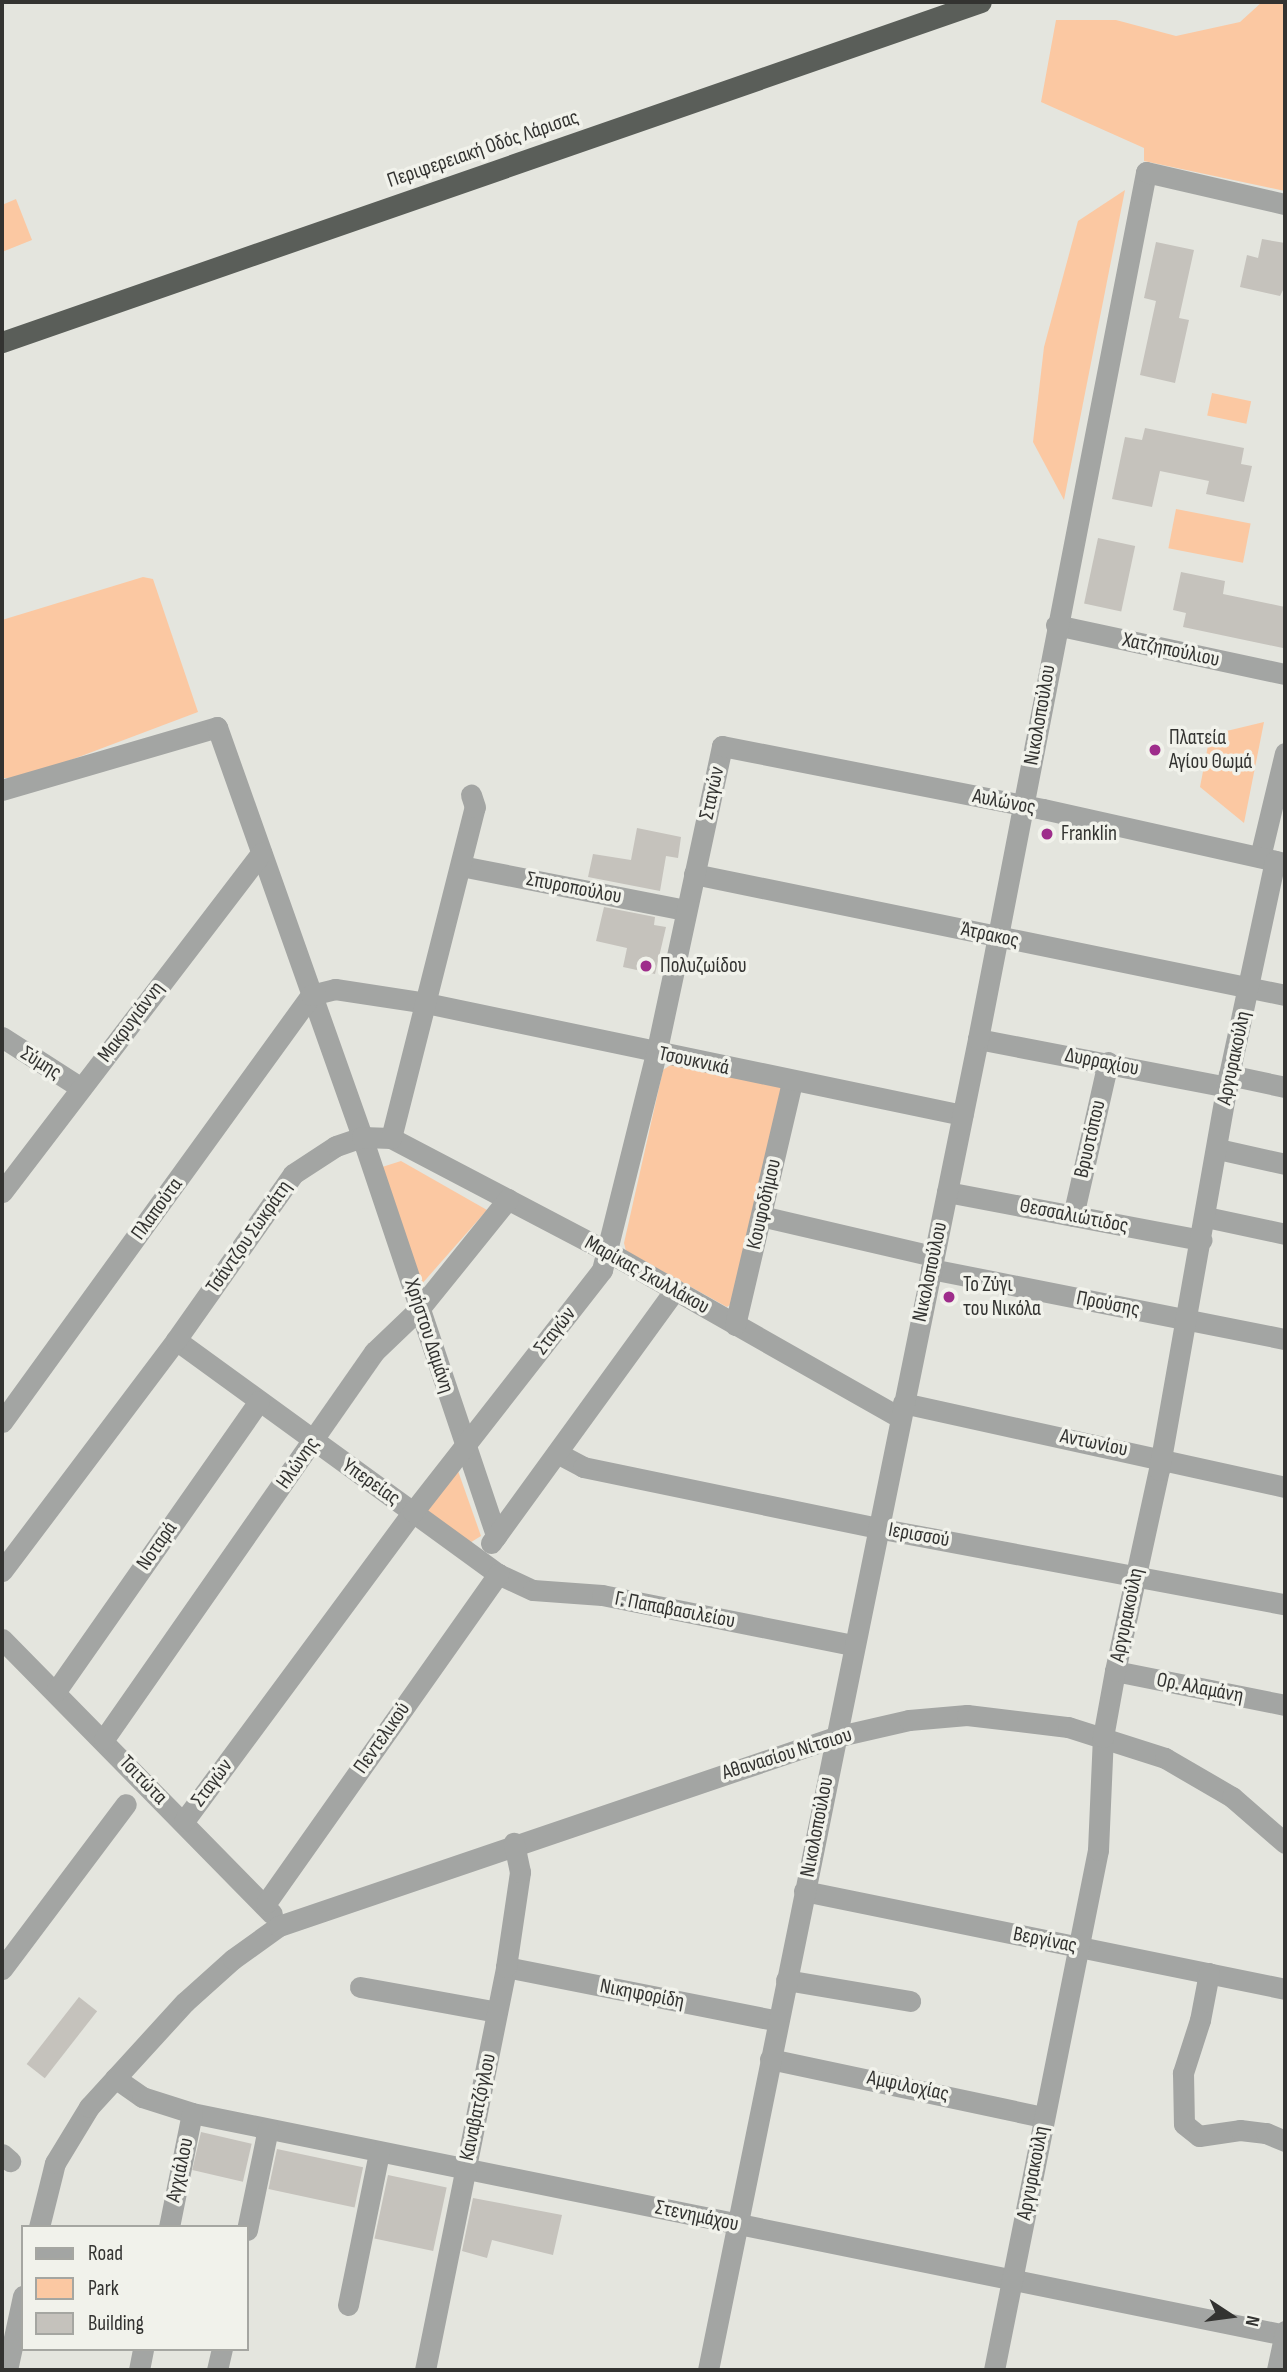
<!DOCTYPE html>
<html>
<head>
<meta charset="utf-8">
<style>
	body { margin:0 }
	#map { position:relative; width:1287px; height:2372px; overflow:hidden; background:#e4e5de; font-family:"Sofia Sans Condensed",sans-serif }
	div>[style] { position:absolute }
	.green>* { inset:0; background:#fbc8a2; transform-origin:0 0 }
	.building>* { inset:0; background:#c5c2bc; transform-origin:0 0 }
	.minor>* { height:21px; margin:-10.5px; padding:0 10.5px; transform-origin:10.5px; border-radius:10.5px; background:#a3a5a3 }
	.highway>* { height:21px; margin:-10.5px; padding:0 10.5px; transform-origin:10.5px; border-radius:10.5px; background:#5a5e59 }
	.dots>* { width:19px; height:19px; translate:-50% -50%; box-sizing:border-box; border:4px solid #f1f2eb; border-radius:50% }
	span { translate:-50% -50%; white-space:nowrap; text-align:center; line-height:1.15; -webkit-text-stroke:7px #f1f2eb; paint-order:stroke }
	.street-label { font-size:21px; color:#333331 }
	.poi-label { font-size:21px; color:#333331 }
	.left { translate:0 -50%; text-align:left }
	.frame { position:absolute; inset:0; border:4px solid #333331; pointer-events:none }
	.legend { position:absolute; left:21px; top:2225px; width:228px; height:126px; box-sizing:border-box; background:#f1f2eb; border:2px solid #a5a6a1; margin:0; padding:9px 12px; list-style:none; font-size:21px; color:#333331 }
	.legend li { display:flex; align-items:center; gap:14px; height:35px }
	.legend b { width:35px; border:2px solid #a5a6a1 }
	.north { position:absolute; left:1196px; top:2281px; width:70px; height:70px; -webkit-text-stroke:5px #f1f2eb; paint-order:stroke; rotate:103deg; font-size:19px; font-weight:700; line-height:28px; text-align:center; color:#333331 }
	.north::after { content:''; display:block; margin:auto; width:24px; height:32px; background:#333331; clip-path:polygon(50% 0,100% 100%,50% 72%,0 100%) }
</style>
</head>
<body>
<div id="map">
	<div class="green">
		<i style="clip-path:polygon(1262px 2px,1285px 2px,1285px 191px,1144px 161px,1144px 148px,1041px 102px,1056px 20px,1116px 20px,1176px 36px,1240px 22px)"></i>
		<i style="clip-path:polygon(1125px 190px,1064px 500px,1033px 442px,1044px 347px,1078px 221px)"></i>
		<i style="clip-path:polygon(16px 199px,32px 240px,2px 252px,2px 205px)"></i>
		<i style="left:1212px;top:393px;width:40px;height:23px;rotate:12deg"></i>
		<i style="left:1176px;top:509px;width:76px;height:40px;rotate:11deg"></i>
		<i style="clip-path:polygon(143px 577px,153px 579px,198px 712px,23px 778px,2px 778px,2px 620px)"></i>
		<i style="clip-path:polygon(1264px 722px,1244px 823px,1200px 787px,1210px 735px)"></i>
		<i style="clip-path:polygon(672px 1064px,783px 1088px,734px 1302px,727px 1307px,626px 1251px,624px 1243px,663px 1070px)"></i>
		<i style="clip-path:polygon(401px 1161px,487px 1210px,420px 1286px,379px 1168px)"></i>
		<i style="clip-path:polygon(457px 1468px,481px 1536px,468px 1544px,424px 1510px)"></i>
	</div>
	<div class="building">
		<i style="clip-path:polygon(1262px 239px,1285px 243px,1285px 286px,1280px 296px,1240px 287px,1247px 255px,1258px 258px)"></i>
		<i style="clip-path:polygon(1156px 242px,1194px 250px,1179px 318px,1189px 320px,1175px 383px,1140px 375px,1156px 301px,1144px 298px)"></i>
		<i style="clip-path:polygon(1145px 428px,1244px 448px,1241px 464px,1252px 466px,1244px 502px,1206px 494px,1209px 481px,1160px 471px,1152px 507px,1112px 499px,1125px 437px,1142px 440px)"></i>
		<i style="left:1098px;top:538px;width:38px;height:67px;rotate:12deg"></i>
		<i style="clip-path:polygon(1181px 572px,1225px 581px,1223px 594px,1285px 607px,1283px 648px,1183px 627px,1186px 613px,1173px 610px)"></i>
		<i style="clip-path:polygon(637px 828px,681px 837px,678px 858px,666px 856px,660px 891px,588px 877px,593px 854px,631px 860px)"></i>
		<i style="clip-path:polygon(604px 907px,655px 917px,654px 925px,666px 927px,655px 974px,623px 967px,627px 948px,596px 941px)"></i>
		<i style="left:79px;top:1997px;width:23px;height:85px;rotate:38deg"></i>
		<i style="left:201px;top:2132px;width:52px;height:39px;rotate:13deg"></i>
		<i style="left:277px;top:2149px;width:88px;height:41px;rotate:12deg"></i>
		<i style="left:388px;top:2175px;width:60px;height:65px;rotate:12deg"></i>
		<i style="clip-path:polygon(473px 2198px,562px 2215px,553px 2255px,492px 2240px,487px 2258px,462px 2251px)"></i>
	</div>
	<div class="minor">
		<i style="left:1056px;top:625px;width:234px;rotate:12.1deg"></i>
		<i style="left:2px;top:790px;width:224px;rotate:-16.3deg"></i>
		<i style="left:217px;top:727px;width:435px;rotate:70.5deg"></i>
		<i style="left:362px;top:1137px;width:421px;rotate:71.4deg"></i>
		<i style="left:1260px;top:857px;width:107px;rotate:-76.5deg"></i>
		<i style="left:461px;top:866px;width:229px;rotate:11.1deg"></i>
		<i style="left:694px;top:874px;width:603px;rotate:11.57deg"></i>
		<i style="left:2px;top:1037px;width:94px;rotate:32.8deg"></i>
		<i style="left:978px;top:1039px;width:254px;rotate:10.9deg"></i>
		<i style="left:1229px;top:1075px;width:57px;rotate:12.1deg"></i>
		<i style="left:391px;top:1138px;width:247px;rotate:27.7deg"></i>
		<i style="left:610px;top:1253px;width:332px;rotate:29.6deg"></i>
		<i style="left:1218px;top:1149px;width:69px;rotate:12.6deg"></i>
		<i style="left:2px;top:1192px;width:427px;rotate:-52.6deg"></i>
		<i style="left:947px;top:1192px;width:259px;rotate:10.7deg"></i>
		<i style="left:761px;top:1216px;width:177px;rotate:13.1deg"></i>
		<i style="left:1073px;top:1216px;width:158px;rotate:-77.2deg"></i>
		<i style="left:1206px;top:1217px;width:81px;rotate:12.1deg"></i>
		<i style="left:931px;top:1269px;width:361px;rotate:11.2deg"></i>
		<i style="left:735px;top:1325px;width:250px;rotate:-76.8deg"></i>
		<i style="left:176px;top:1340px;width:398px;rotate:36deg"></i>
		<i style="left:498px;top:1574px;width:38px;rotate:25deg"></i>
		<i style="left:533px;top:1590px;width:69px;rotate:4.1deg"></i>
		<i style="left:602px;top:1595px;width:256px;rotate:11.3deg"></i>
		<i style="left:903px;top:1403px;width:391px;rotate:12.4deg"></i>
		<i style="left:2px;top:1422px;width:527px;rotate:-54.11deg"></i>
		<i style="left:311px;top:995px;width:25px;rotate:-14deg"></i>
		<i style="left:335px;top:989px;width:92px;rotate:8.7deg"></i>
		<i style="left:426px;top:1003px;width:548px;rotate:11.8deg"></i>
		<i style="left:557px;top:1453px;width:30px;rotate:28deg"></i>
		<i style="left:583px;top:1467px;width:300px;rotate:11.7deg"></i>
		<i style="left:877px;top:1528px;width:415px;rotate:10.6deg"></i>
		<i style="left:491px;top:1543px;width:313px;rotate:-54deg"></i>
		<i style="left:2px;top:1571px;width:289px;rotate:-53deg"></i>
		<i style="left:176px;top:1340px;width:203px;rotate:-54.8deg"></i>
		<i style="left:293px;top:1174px;width:51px;rotate:-33.1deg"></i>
		<i style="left:336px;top:1146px;width:28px;rotate:-19deg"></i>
		<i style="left:362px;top:1137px;width:29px;rotate:2deg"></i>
		<i style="left:391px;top:1138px;width:341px;rotate:-75.8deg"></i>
		<i style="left:475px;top:807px;width:13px;rotate:-108deg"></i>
		<i style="left:2px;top:1639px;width:385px;rotate:45.5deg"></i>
		<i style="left:1115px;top:1671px;width:173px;rotate:11.3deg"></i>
		<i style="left:56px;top:1691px;width:354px;rotate:-55deg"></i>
		<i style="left:104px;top:1739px;width:472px;rotate:-55.1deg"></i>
		<i style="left:374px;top:1352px;width:64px;rotate:-43.7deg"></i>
		<i style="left:420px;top:1308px;width:140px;rotate:-51.1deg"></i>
		<i style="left:184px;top:1821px;width:385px;rotate:-53.5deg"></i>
		<i style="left:413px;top:1512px;width:307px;rotate:-52deg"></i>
		<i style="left:602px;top:1270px;width:223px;rotate:-76deg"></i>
		<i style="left:656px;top:1054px;width:315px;rotate:-77.9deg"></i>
		<i style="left:722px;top:746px;width:327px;rotate:11.1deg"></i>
		<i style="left:1043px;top:809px;width:248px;rotate:12.6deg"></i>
		<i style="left:804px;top:1891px;width:491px;rotate:11.5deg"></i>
		<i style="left:266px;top:1903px;width:403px;rotate:-54.8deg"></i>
		<i style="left:506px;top:1967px;width:277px;rotate:11.2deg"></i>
		<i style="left:2px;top:1969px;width:206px;rotate:-53.1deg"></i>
		<i style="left:1209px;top:1973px;width:48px;rotate:100.8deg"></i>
		<i style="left:1200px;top:2020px;width:56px;rotate:107.8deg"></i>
		<i style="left:1183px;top:2073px;width:51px;rotate:88.9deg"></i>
		<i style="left:1184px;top:2124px;width:19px;rotate:39deg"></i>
		<i style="left:1199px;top:2136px;width:41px;rotate:-8.3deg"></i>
		<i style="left:1240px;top:2130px;width:26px;rotate:7deg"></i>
		<i style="left:1266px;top:2133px;width:21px;rotate:23deg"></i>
		<i style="left:786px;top:1980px;width:126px;rotate:9.6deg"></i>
		<i style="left:360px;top:1987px;width:139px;rotate:10.3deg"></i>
		<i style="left:770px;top:2059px;width:280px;rotate:12deg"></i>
		<i style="left:115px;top:2078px;width:33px;rotate:35deg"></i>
		<i style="left:142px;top:2097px;width:52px;rotate:17.7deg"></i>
		<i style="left:192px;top:2113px;width:1115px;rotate:11.48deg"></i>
		<i style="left:2px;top:2154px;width:11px;rotate:41deg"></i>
		<i style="left:39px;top:2227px;width:66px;rotate:-76deg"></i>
		<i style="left:55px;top:2163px;width:66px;rotate:-58.7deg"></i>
		<i style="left:89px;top:2107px;width:142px;rotate:-47.6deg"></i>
		<i style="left:185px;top:2002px;width:64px;rotate:-41.9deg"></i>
		<i style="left:233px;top:1959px;width:57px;rotate:-35.7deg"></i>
		<i style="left:279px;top:1926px;width:587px;rotate:-18.77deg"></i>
		<i style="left:835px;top:1737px;width:76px;rotate:-12.9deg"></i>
		<i style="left:909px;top:1720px;width:58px;rotate:-4.9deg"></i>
		<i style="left:967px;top:1715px;width:102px;rotate:6.8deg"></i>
		<i style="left:1068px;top:1727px;width:102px;rotate:17.7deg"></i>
		<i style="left:1165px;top:1758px;width:78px;rotate:30.2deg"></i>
		<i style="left:1232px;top:1797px;width:70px;rotate:41deg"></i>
		<i style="left:169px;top:2227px;width:116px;rotate:-78.6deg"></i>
		<i style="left:247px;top:2230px;width:103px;rotate:-78.3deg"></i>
		<i style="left:348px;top:2305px;width:156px;rotate:-78.5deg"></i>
		<i style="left:7px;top:2370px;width:76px;rotate:-77.8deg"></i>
		<i style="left:139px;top:2370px;width:21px;rotate:-79deg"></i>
		<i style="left:217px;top:2370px;width:22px;rotate:-77deg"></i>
		<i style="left:425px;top:2370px;width:411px;rotate:-78.6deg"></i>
		<i style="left:506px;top:1967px;width:96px;rotate:-81.6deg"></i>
		<i style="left:520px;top:1872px;width:30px;rotate:-102deg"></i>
		<i style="left:708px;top:2370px;width:1358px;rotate:-78.53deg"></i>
		<i style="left:978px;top:1039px;width:883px;rotate:-79.03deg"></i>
		<i style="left:1146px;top:172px;width:143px;rotate:13deg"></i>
		<i style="left:994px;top:2370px;width:530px;rotate:-78.69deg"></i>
		<i style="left:1098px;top:1850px;width:113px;rotate:-87.5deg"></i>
		<i style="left:1103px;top:1737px;width:67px;rotate:-79.7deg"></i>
		<i style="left:1115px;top:1671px;width:206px;rotate:-77.7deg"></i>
		<i style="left:1159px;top:1470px;width:401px;rotate:-80deg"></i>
		<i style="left:1229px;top:1075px;width:219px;rotate:-77.9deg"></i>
		<i style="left:1277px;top:2370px;width:40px;rotate:-78deg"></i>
	</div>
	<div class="highway">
		<i style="left:2px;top:342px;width:1036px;rotate:-19.15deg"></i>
	</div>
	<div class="dots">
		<i style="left:1155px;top:750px;background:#9e2d8b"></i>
		<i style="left:1047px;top:834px;background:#9e2d8b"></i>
		<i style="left:646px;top:966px;background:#9e2d8b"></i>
		<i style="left:949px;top:1297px;background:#9e2d8b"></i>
	</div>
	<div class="street-label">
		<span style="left:483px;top:149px;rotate:-19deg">Περιφερειακή Οδός Λάρισας</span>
		<span style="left:1171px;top:650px;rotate:12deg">Χατζηπούλιου</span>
		<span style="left:1040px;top:715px;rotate:-80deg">Νικολοπούλου</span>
		<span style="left:712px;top:793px;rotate:-78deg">Σταγών</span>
		<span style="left:1004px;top:802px;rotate:11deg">Αυλώνος</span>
		<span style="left:574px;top:888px;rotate:11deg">Σπυροπούλου</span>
		<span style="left:990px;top:935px;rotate:12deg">Άτρακος</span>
		<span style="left:131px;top:1022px;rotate:-53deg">Μακρυγιάννη</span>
		<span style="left:1234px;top:1058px;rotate:-78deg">Αργυρακούλη</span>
		<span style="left:694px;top:1061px;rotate:12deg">Τσουκνικά</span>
		<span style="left:1102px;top:1062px;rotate:11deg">Δυρραχίου</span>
		<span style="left:41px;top:1063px;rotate:32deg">Σύμης</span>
		<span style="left:1090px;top:1139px;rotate:-77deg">Βρυοτόπου</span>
		<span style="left:764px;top:1204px;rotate:-77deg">Κουφοδήμου</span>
		<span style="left:157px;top:1209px;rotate:-54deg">Πλαπούτα</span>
		<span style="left:1074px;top:1216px;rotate:11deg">Θεσσαλιώτιδος</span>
		<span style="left:249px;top:1237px;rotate:-55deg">Τσάντζου Σωκράτη</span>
		<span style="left:930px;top:1272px;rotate:-78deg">Νικολοπούλου</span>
		<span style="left:647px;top:1275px;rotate:29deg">Μαρίκας Σκυλλάκου</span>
		<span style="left:1108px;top:1304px;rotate:11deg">Προύσης</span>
		<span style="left:555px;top:1331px;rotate:-52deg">Σταγών</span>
		<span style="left:429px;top:1336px;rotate:72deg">Χρήστου Δαμάνη</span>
		<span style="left:1094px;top:1443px;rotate:12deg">Αντωνίου</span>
		<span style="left:298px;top:1463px;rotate:-55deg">Ηλώνης</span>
		<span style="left:371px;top:1482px;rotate:35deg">Υπερείας</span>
		<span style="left:919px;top:1535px;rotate:10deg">Ιερισσού</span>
		<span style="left:157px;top:1546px;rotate:-55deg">Νοταρά</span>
		<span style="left:675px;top:1610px;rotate:11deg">Γ. Παπαβασιλείου</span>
		<span style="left:1127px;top:1615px;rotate:-78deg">Αργυρακούλη</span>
		<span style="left:1200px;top:1688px;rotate:11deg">Ορ. Αλαμάνη</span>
		<span style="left:382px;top:1738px;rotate:-55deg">Πεντελικού</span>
		<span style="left:787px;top:1754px;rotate:-17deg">Αθανασίου Νίτσιου</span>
		<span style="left:143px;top:1780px;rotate:46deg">Τσιτώτα</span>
		<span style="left:212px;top:1783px;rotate:-53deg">Σταγών</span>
		<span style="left:817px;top:1827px;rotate:-79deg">Νικολοπούλου</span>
		<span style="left:1045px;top:1940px;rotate:11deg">Βεργίνας</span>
		<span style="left:642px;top:1994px;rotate:11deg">Νικηφορίδη</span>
		<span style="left:908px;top:2086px;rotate:12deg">Αμφιλοχίας</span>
		<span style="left:478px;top:2107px;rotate:-78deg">Καναβατζόγλου</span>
		<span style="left:180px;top:2170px;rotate:-78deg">Αγχιάλου</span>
		<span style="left:1033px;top:2173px;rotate:-79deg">Αργυρακούλη</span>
		<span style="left:697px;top:2216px;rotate:12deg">Στενημάχου</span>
	</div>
	<div class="poi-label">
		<span class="left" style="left:1169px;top:750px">Πλατεία<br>Αγίου Θωμά</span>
		<span class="left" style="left:1061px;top:834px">Franklin</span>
		<span class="left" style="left:660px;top:966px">Πολυζωίδου</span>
		<span class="left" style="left:963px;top:1297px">Το Ζύγι<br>του Νικόλα</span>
	</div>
	<div class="frame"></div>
	<ul class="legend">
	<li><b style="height:9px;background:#a3a5a3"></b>Road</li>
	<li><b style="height:19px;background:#fbc8a2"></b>Park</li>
	<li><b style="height:19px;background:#c5c2bc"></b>Building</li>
	</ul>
	<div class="north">N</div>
</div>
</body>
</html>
